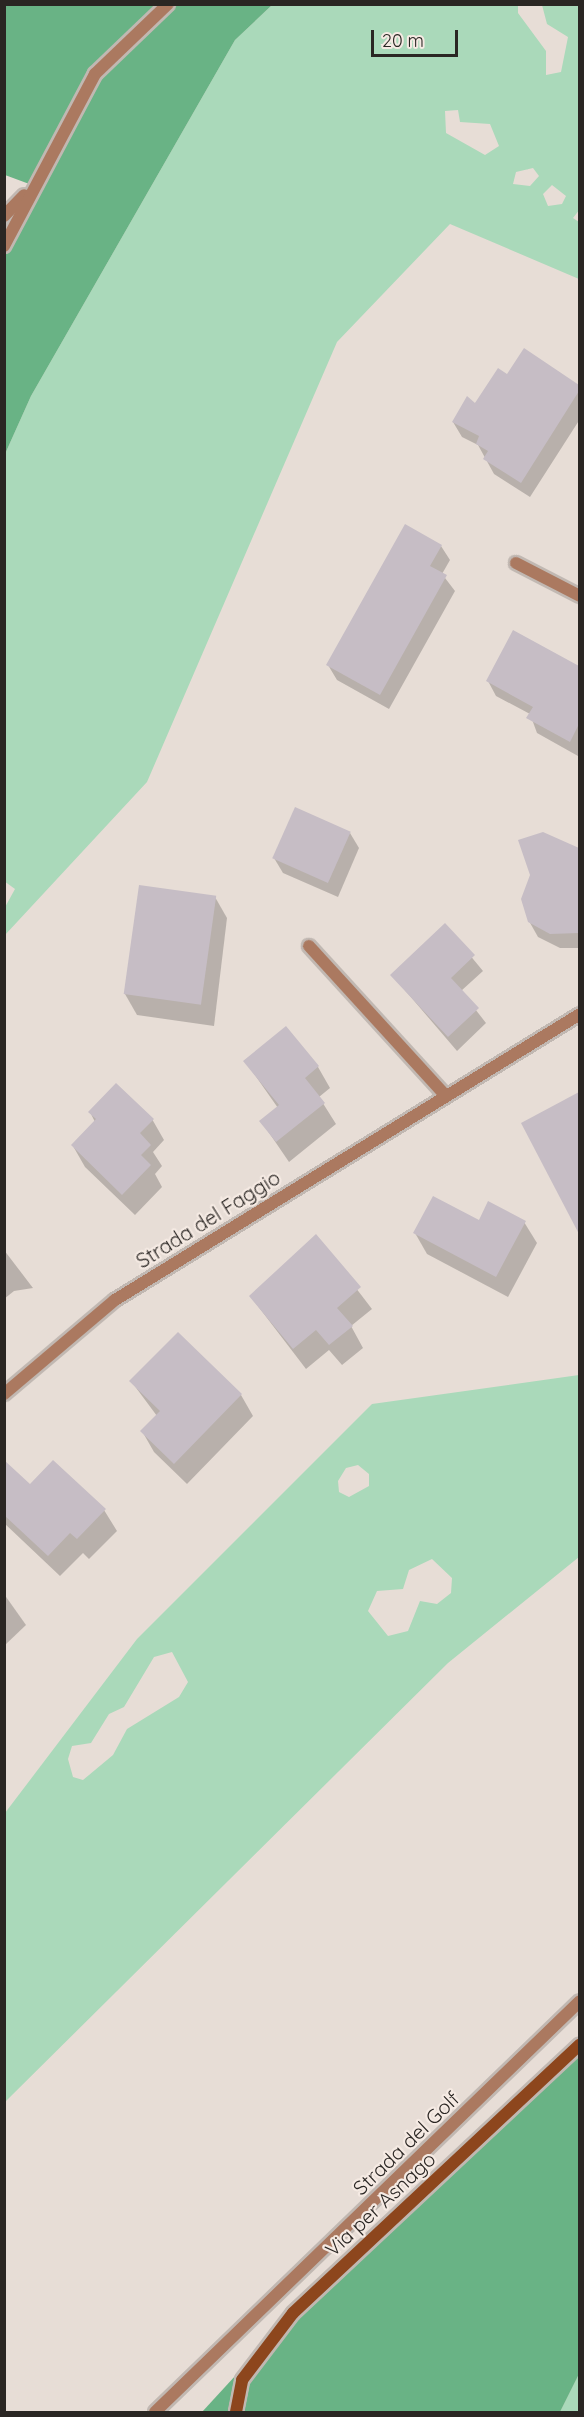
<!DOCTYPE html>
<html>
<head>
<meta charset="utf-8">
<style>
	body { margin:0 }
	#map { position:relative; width:584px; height:2417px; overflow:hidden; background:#e7ddd6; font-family:Quicksand,sans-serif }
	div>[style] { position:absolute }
	.green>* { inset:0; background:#aad9ba }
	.forest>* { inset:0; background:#69b385 }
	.shadow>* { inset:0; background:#0003 }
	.building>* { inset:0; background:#c6bdc5; transform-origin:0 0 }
	.roads { filter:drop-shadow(2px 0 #c1b8b2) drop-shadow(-2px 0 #c1b8b2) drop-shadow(0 2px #c1b8b2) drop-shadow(0 -2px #c1b8b2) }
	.street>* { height:12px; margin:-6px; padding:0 6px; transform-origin:6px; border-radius:6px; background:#ab7960 }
	.secondary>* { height:12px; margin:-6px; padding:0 6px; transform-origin:6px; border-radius:6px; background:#8d461d }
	span { translate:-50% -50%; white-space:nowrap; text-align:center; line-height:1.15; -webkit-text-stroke:4.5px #f5eae3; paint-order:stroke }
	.street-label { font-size:20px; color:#2a2623 }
	.frame { position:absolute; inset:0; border:6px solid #2a2623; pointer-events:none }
	.scale { position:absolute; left:371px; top:30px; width:87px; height:27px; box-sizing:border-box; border:3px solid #2a2623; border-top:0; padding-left:8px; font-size:18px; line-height:21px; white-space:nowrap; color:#2a2623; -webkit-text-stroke:4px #f5eae3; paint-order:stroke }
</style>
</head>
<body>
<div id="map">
	<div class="green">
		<i style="clip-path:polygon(evenodd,272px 5px,518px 5px,518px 13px,546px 51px,546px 75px,561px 72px,568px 37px,547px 24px,542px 5px,579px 5px,580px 209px,573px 218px,579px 222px,579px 279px,450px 224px,337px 342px,147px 782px,5px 935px,4px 909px,15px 889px,4px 881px,5px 454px,31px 396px,235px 40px,272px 5px,458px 110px,460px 122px,490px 124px,499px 146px,485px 155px,446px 133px,445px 111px,458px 110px,272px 5px,533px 168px,539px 176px,530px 186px,513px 184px,516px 172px,533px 168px,272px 5px,552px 185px,566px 196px,562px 204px,548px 206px,543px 194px,552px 185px)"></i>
		<i style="clip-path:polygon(evenodd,579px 1375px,579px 1557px,448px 1663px,5px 2102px,5px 1813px,137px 1639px,372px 1404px,579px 1375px,358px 1465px,369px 1474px,369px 1486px,349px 1497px,339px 1492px,338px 1481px,346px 1468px,358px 1465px,579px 1375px,432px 1559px,452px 1578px,451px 1593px,437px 1604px,420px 1601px,408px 1631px,388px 1636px,368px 1611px,377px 1591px,403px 1589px,409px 1570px,432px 1559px,579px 1375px,172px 1652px,188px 1682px,179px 1697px,127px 1729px,113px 1755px,83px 1780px,73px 1777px,68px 1759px,72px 1746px,91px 1743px,109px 1714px,124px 1707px,154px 1657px,172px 1652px)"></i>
		<i style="clip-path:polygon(579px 2374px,579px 2412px,560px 2412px)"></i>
	</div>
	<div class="forest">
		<i style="clip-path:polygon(5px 5px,272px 5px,235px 40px,31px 396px,5px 454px,5px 246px,32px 185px,5px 175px)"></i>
		<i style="clip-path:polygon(579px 2044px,579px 2374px,560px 2412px,202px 2412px,293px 2313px)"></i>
	</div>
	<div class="shadow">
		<i style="clip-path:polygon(525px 350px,580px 387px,580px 419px,530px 497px,494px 474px,478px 445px,462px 437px,453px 422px,507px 376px)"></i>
		<i style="clip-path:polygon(441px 546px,450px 560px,442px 574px,455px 591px,389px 709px,337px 680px,328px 665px)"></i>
		<i style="clip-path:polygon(514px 633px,580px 668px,578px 756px,537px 733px,530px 714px,496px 696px,488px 681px)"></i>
		<i style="clip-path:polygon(350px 833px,359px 848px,338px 897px,283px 873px,274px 858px)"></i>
		<i style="clip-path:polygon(543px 834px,580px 850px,580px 948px,560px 948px,538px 937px,529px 921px,531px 875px)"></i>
		<i style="clip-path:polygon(215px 897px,227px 918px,214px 1026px,137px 1015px,125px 994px)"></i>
		<i style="clip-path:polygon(445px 925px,483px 971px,461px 991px,486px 1023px,457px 1051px,392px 975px)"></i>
		<i style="clip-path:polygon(245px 1061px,318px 1067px,330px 1088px,319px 1097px,336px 1124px,289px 1162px,261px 1121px,278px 1108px)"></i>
		<i style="clip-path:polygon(580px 1094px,580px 1229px,523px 1124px)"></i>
		<i style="clip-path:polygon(90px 1112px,152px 1119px,164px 1140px,153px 1152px,162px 1166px,155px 1174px,162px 1187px,135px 1215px,85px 1167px,73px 1146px,95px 1122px)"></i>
		<i style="clip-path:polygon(479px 1222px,524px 1222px,537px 1243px,508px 1297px,427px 1254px,415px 1233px)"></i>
		<i style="clip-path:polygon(316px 1236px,372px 1309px,351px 1326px,363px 1348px,342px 1365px,329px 1350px,306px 1369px,251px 1297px)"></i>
		<i style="clip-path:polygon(4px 1250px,33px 1288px,14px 1291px,4px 1299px)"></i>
		<i style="clip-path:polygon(131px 1381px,241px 1395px,253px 1416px,187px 1484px,154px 1452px,142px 1431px,157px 1416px)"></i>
		<i style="clip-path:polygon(4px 1471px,30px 1486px,104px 1510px,117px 1531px,89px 1559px,83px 1553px,60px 1576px,4px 1523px)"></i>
		<i style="clip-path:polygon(4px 1594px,26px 1625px,4px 1646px)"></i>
	</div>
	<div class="building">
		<i style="clip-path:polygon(524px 348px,579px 385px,579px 391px,521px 483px,483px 459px,488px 451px,476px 444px,479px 436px,452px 422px,467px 396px,475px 403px,498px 368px,507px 374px)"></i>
		<i style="clip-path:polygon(405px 524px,442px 545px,430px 566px,447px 575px,380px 695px,326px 665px)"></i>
		<i style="clip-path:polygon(513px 630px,579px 666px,579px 724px,570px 742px,526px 718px,533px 707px,486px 681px)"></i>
		<i style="left:295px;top:807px;width:61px;height:56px;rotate:24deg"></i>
		<i style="clip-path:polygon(543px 832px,579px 848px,579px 933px,550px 934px,528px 922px,521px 899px,530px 875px,518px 840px)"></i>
		<i style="left:139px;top:885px;width:78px;height:110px;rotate:8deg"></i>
		<i style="clip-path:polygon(445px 923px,475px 955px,451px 978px,479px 1008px,448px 1037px,390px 975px)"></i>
		<i style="clip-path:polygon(286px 1026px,319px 1066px,305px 1078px,325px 1103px,276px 1142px,259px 1121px,279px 1105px,243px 1061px)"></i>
		<i style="clip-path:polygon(116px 1083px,154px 1119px,140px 1133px,151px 1145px,141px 1155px,151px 1165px,122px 1195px,71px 1145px,96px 1119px,88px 1112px)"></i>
		<i style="clip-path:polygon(579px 1092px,579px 1234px,521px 1123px)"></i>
		<i style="clip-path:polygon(433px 1196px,479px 1220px,488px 1201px,526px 1221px,496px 1277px,413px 1233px)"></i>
		<i style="clip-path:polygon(316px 1234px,361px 1287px,337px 1308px,353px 1326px,329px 1345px,316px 1330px,293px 1349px,249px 1296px)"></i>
		<i style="clip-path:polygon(178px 1332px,242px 1394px,174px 1464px,140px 1431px,160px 1411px,129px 1381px)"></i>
		<i style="clip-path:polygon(4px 1460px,30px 1484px,53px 1460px,106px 1509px,77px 1539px,70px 1533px,48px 1556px,4px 1515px)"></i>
	</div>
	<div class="roads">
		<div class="street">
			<i style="left:4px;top:216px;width:29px;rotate:-46deg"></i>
			<i style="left:4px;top:246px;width:195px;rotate:-62.1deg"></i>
			<i style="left:95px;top:74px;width:101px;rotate:-43.8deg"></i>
			<i style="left:516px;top:563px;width:72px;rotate:27.3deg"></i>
			<i style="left:309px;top:946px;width:202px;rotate:47.6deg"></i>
			<i style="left:4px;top:1394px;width:145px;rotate:-40.3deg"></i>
			<i style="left:115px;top:1300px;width:546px;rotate:-31.59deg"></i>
			<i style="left:155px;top:2412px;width:591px;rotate:-44.04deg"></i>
		</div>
		<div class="secondary">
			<i style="left:236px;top:2412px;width:33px;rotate:-79deg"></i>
			<i style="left:242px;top:2380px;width:84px;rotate:-52.7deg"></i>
			<i style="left:293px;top:2313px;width:393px;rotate:-43.1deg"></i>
		</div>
	</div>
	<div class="street-label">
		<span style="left:208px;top:1219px;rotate:-32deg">Strada del Faggio</span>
		<span style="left:406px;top:2143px;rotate:-44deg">Strada del Golf</span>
		<span style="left:380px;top:2204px;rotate:-43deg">Via per Asnago</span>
	</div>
	<div class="frame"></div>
	<div class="scale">20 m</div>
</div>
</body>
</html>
